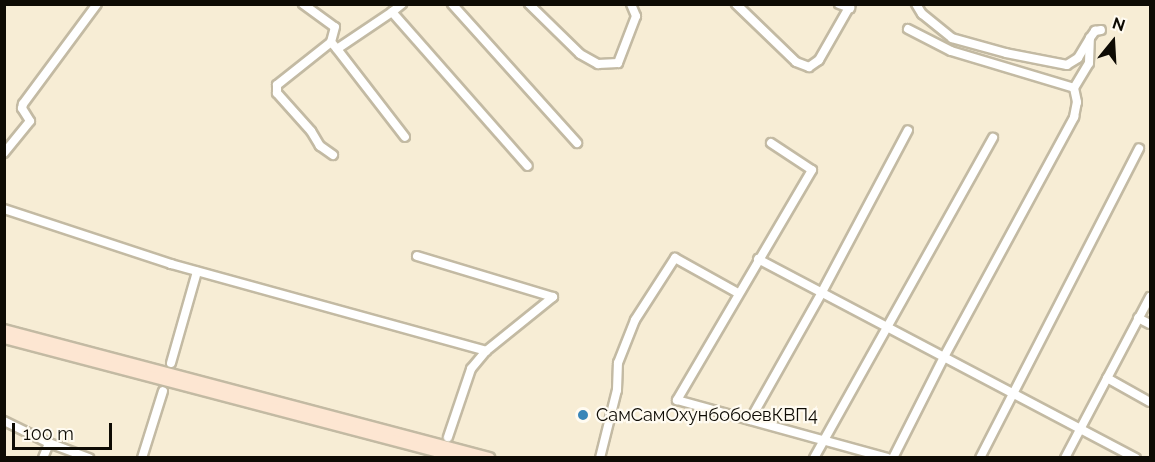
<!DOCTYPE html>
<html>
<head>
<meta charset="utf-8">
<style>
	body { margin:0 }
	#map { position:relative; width:1155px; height:462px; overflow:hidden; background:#f7edd5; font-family:Raleway,sans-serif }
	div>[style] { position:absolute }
	.roads { filter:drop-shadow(2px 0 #c3baa3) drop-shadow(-2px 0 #c3baa3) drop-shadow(0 2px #c3baa3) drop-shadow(0 -2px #c3baa3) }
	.street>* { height:8px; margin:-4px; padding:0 4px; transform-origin:4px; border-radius:4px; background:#fff }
	.secondary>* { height:10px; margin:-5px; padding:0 5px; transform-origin:5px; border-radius:5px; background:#fde6d2 }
	.dots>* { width:16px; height:16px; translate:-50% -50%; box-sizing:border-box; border:3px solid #fffbf1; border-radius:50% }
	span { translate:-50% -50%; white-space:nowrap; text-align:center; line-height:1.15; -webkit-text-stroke:4.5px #fffbf1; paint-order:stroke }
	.poi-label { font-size:18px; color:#0e0b04 }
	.left { translate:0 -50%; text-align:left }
	.frame { position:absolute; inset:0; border:6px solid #0e0b04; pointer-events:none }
	.north { position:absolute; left:1083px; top:12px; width:60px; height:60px; -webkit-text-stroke:4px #fffbf1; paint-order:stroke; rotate:18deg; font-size:16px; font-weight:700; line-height:24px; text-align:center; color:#0e0b04 }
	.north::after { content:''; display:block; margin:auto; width:21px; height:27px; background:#0e0b04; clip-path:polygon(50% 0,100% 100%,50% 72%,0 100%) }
	.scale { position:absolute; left:12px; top:423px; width:100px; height:27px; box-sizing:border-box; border:3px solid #0e0b04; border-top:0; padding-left:8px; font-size:18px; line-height:21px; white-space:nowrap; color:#0e0b04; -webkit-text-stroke:4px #fffbf1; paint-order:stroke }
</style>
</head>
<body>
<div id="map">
	<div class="roads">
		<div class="street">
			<i style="left:303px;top:4px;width:39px;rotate:36deg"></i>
			<i style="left:335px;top:27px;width:16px;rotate:105deg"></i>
			<i style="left:402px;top:4px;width:13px;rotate:141deg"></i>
			<i style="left:392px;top:12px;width:205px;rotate:48.6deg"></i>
			<i style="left:452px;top:4px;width:187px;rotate:48deg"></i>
			<i style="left:529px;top:4px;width:71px;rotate:44.4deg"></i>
			<i style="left:580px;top:54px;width:21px;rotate:29deg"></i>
			<i style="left:598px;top:64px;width:20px;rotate:-3deg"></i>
			<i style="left:618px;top:63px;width:50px;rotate:-69deg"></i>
			<i style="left:636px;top:16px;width:13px;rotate:-113deg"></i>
			<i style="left:736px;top:4px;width:83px;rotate:44deg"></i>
			<i style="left:796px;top:62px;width:14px;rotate:21deg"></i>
			<i style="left:809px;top:67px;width:12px;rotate:-35deg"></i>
			<i style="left:819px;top:60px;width:64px;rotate:-60.3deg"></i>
			<i style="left:839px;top:4px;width:12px;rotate:20deg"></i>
			<i style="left:392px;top:12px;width:66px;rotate:146.1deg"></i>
			<i style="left:337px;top:49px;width:111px;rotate:52.3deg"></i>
			<i style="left:908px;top:29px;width:48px;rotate:27.1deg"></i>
			<i style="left:951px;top:51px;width:128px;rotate:16.7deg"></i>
			<i style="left:1090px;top:38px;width:9px;rotate:-54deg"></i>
			<i style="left:1095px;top:31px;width:6px;rotate:-9deg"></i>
			<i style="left:771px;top:143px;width:49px;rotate:33.4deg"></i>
			<i style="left:812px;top:170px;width:267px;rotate:120.4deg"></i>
			<i style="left:677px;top:400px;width:218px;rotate:15.4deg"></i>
			<i style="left:4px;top:153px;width:41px;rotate:-50.9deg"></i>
			<i style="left:30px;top:121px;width:15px;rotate:-122deg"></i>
			<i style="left:22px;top:108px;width:4px;rotate:-76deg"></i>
			<i style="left:23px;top:104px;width:124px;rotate:-53.5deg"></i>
			<i style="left:333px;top:155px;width:16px;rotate:-145deg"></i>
			<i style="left:320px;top:146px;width:17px;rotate:-121deg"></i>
			<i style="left:311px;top:131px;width:51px;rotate:-131.8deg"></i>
			<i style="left:277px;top:93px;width:8px;rotate:-90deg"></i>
			<i style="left:277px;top:85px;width:69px;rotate:-38.5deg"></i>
			<i style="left:331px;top:42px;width:9px;rotate:49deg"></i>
			<i style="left:4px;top:209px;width:176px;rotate:18.2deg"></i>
			<i style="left:171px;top:264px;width:327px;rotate:15.4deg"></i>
			<i style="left:417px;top:256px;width:142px;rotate:16.8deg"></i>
			<i style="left:553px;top:297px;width:86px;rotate:141.1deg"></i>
			<i style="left:486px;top:351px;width:23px;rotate:130deg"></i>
			<i style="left:471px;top:369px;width:72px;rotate:108.7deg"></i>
			<i style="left:758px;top:259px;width:427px;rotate:27.8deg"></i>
			<i style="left:1138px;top:318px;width:13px;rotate:27deg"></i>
			<i style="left:171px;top:363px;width:95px;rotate:-74.1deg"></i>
			<i style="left:1107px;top:378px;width:49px;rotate:29.2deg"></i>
			<i style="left:750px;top:420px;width:147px;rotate:-60.6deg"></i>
			<i style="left:822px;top:292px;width:183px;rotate:-62deg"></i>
			<i style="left:4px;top:421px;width:50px;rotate:26.1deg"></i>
			<i style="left:49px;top:443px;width:43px;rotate:20.6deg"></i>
			<i style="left:43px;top:458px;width:16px;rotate:-68deg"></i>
			<i style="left:142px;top:458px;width:70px;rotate:-72.6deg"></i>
			<i style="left:600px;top:458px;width:70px;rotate:-76deg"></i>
			<i style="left:617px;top:390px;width:27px;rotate:-88deg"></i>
			<i style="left:618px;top:363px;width:46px;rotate:-68.4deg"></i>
			<i style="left:635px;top:320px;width:74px;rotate:-57.2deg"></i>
			<i style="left:675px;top:258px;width:72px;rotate:29.1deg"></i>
			<i style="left:814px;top:458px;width:367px;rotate:-60.8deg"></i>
			<i style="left:893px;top:458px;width:115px;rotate:-63.2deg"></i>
			<i style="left:945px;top:355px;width:271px;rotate:-61.5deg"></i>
			<i style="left:1074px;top:117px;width:15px;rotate:-79deg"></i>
			<i style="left:1077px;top:102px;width:14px;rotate:-102deg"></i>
			<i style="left:1074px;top:88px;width:29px;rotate:-59deg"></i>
			<i style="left:1089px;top:63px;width:25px;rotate:-88deg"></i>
			<i style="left:1090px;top:38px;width:23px;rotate:121deg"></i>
			<i style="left:1078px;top:58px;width:13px;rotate:148deg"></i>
			<i style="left:1067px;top:65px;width:62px;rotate:-168.9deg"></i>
			<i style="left:1006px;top:53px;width:56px;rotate:-164.5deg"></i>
			<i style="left:952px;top:38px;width:38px;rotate:-141deg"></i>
			<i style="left:922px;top:14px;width:12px;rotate:-121deg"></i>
			<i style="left:980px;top:458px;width:348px;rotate:-62.8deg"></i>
			<i style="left:1065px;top:458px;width:182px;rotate:-62.2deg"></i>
		</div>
		<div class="secondary">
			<i style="left:4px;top:330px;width:502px;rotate:14.78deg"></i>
			<i style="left:4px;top:338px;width:472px;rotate:14.7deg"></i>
		</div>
	</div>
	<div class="dots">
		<i style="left:583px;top:415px;background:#3885b8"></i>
	</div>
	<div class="poi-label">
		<span class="left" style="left:596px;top:415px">СамСамОхунбобоевКВП4</span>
	</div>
	<div class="frame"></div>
	<div class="north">N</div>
	<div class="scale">100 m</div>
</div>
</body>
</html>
